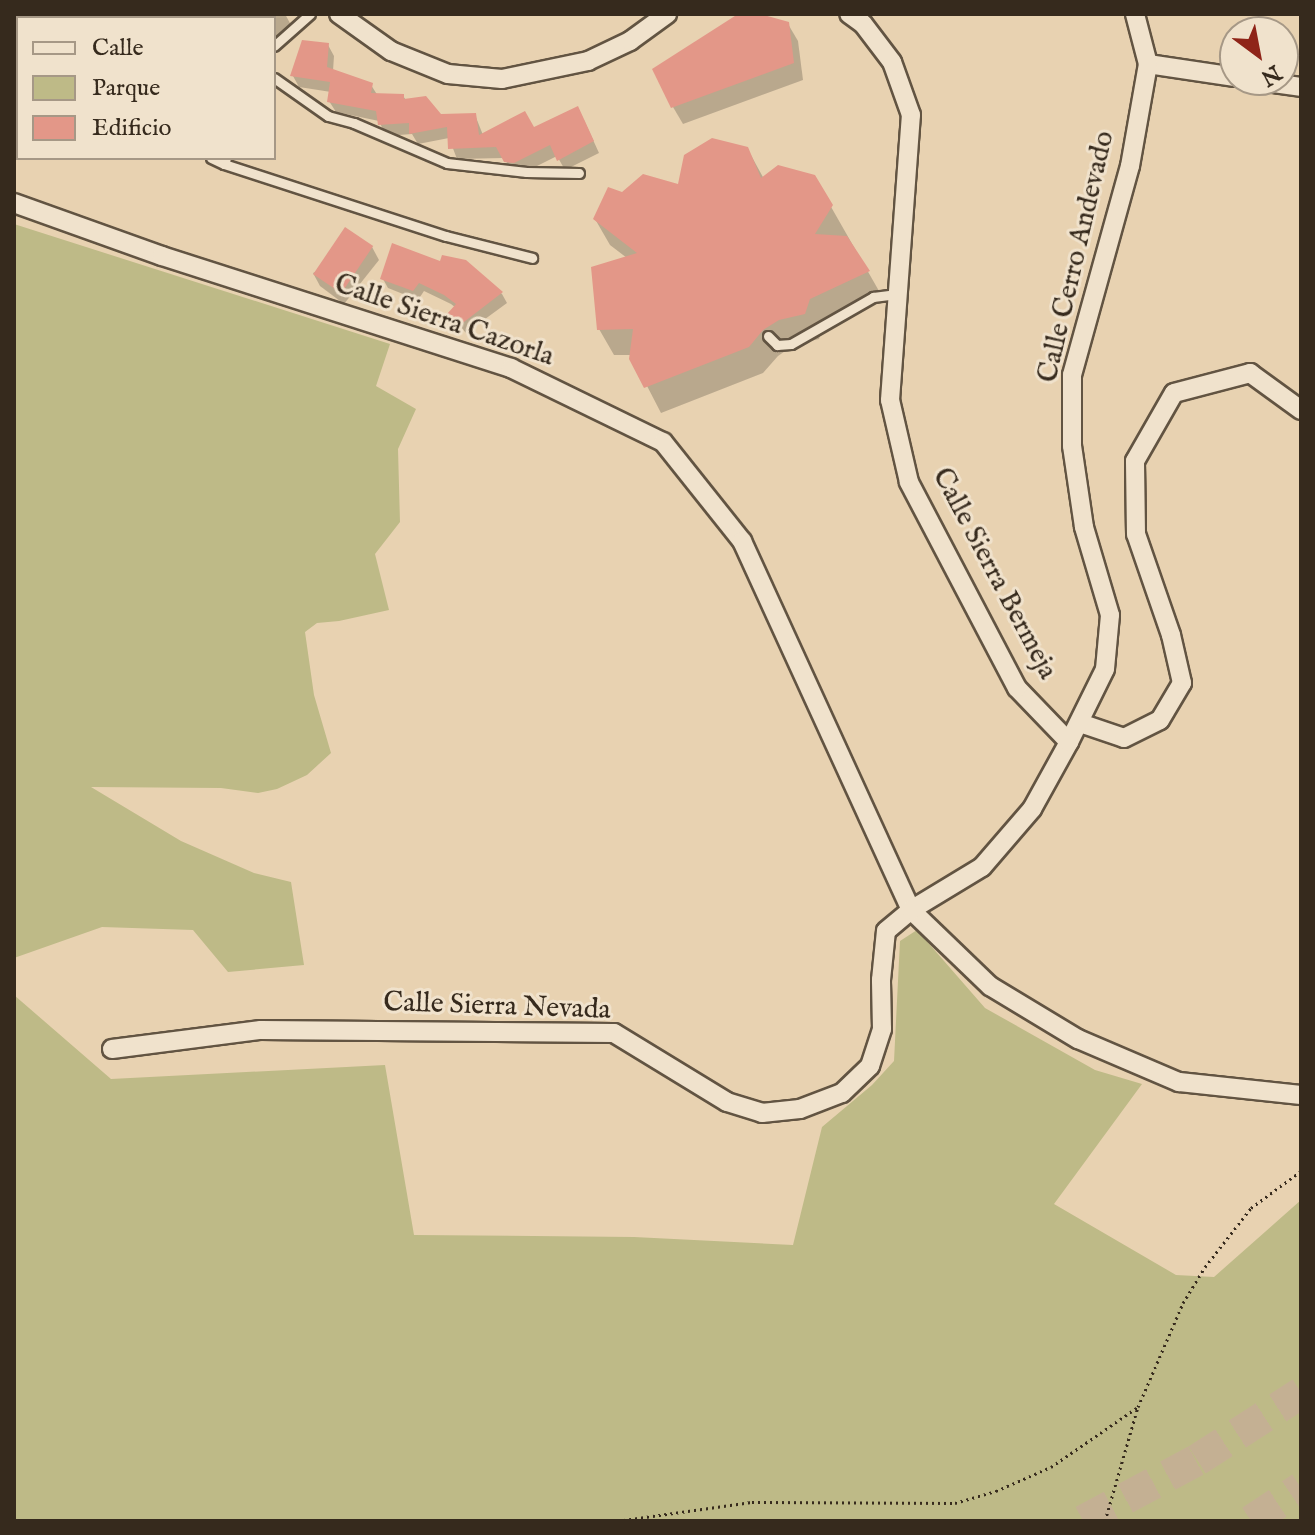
<!DOCTYPE html>
<html>
<head>
<meta charset="utf-8">
<style>
	body { margin:0 }
	#map { position:relative; width:1315px; height:1535px; overflow:hidden; background:#e8d2b1; font-family:"IM FELL English",serif }
	div>[style] { position:absolute }
	.green>* { inset:0; background:#beba87 }
	.shadow>* { inset:0; background:#0003 }
	.building>* { inset:0; background:#e39788; transform-origin:0 0 }
	.motorway-tunnel>* { height:32px; margin-top:-16px; transform-origin:0; background:repeating-linear-gradient(90deg,#c4b093 0 32px,transparent 0 48px) }
	.path>* { height:3px; margin-top:-1.5px; transform-origin:0; background:repeating-linear-gradient(90deg,#362a1d 0 2px,transparent 0 6px) }
	.roads { filter:drop-shadow(2px 0 #625442) drop-shadow(-2px 0 #625442) drop-shadow(0 2px #625442) drop-shadow(0 -2px #625442) }
	.service>* { height:9px; margin:-4.5px; padding:0 4.5px; transform-origin:4.5px; border-radius:4.5px; background:#f0e2cc }
	.minor>* { height:18px; margin:-9px; padding:0 9px; transform-origin:9px; border-radius:9px; background:#f0e2cc }
	span { translate:-50% -50%; white-space:nowrap; text-align:center; line-height:1.15; -webkit-text-stroke:6px #f0e2cc; paint-order:stroke }
	.street-label { font-size:28px; color:#362a1d }
	.frame { position:absolute; inset:0; border:16px solid #362a1d; pointer-events:none }
	.legend { position:absolute; left:16px; top:16px; width:260px; height:144px; box-sizing:border-box; background:#f0e2cc; border:2px solid #a69886; margin:0; padding:10px 14px; list-style:none; font-size:24px; color:#362a1d }
	.legend li { display:flex; align-items:center; gap:16px; height:40px }
	.legend b { width:40px; border:2px solid #a69886 }
	.north { position:absolute; left:1219px; top:16px; width:80px; height:80px; box-sizing:border-box; background:#f0e2cc; border:2px solid #a69886; border-radius:50%; rotate:148deg; font-size:22px; font-weight:700; line-height:32px; text-align:center; color:#362a1d }
	.north::after { content:''; display:block; margin:auto; width:28px; height:36px; background:#8f2418; clip-path:polygon(50% 0,100% 100%,50% 72%,0 100%) }
</style>
</head>
<body>
<div id="map">
	<div class="green">
		<i style="clip-path:polygon(14px 224px,390px 344px,376px 386px,416px 409px,398px 449px,400px 522px,375px 554px,389px 610px,339px 621px,317px 623px,305px 632px,314px 695px,331px 753px,307px 775px,277px 789px,258px 793px,221px 788px,91px 787px,181px 841px,254px 873px,291px 882px,304px 965px,228px 972px,193px 930px,102px 927px,14px 958px)"></i>
		<i style="clip-path:polygon(917px 930px,985px 1008px,1095px 1070px,1142px 1084px,1054px 1204px,1176px 1275px,1214px 1277px,1301px 1200px,1301px 1521px,14px 1521px,14px 995px,111px 1079px,385px 1065px,414px 1235px,634px 1237px,793px 1245px,822px 1127px,872px 1085px,894px 1061px,900px 941px)"></i>
	</div>
	<div class="shadow">
		<i style="clip-path:polygon(14px 14px,21px 14px,14px 33px)"></i>
		<i style="clip-path:polygon(207px 14px,285px 14px,291px 25px,274px 46px,274px 18px,205px 18px)"></i>
		<i style="clip-path:polygon(742px 14px,788px 24px,798px 41px,803px 80px,683px 124px,673px 107px)"></i>
		<i style="clip-path:polygon(328px 45px,334px 56px,333px 71px,371px 85px,378px 96px,403px 96px,406px 100px,440px 116px,475px 115px,483px 135px,584px 120px,599px 153px,565px 170px,557px 156px,521px 174px,513px 173px,504px 158px,457px 159px,449px 138px,418px 144px,412px 134px,386px 136px,379px 121px,336px 112px,329px 101px,331px 92px,299px 87px,293px 76px)"></i>
		<i style="clip-path:polygon(747px 148px,764px 179px,814px 177px,883px 298px,824px 325px,819px 339px,794px 345px,778px 356px,763px 373px,661px 413px,631px 355px,614px 355px,599px 329px,627px 258px,610px 245px,595px 219px,623px 195px,680px 186px)"></i>
		<i style="clip-path:polygon(372px 247px,379px 260px,344px 304px,320px 286px,313px 273px)"></i>
		<i style="clip-path:polygon(465px 262px,502px 294px,507px 303px,466px 333px,449px 314px,456px 308px,451px 304px,424px 291px,418px 300px,388px 288px,383px 279px)"></i>
	</div>
	<div class="building">
		<i style="clip-path:polygon(738px 14px,760px 14px,789px 22px,794px 63px,671px 108px,652px 69px)"></i>
		<i style="clip-path:polygon(302px 40px,329px 43px,327px 67px,373px 83px,371px 93px,404px 94px,404px 99px,426px 96px,441px 114px,476px 113px,479px 135px,525px 111px,534px 127px,578px 106px,594px 141px,557px 161px,550px 145px,514px 163px,504px 162px,496px 147px,448px 149px,447px 127px,409px 134px,409px 123px,378px 125px,376px 111px,327px 102px,330px 82px,290px 76px)"></i>
		<i style="clip-path:polygon(712px 138px,748px 147px,761px 178px,778px 165px,815px 175px,833px 205px,815px 234px,847px 236px,870px 271px,810px 299px,805px 314px,779px 320px,763px 330px,749px 347px,644px 388px,629px 359px,633px 329px,597px 330px,591px 267px,637px 253px,593px 219px,608px 187px,622px 192px,643px 174px,678px 184px,684px 155px)"></i>
		<i style="left:345px;top:227px;width:34px;height:57px;rotate:34deg"></i>
		<i style="clip-path:polygon(392px 243px,440px 261px,442px 255px,466px 260px,503px 292px,460px 325px,447px 314px,456px 304px,444px 295px,419px 283px,413px 291px,380px 279px)"></i>
	</div>
	<div class="motorway-tunnel">
		<i style="left:1083px;top:1521px;width:129px;rotate:-28.2deg"></i>
		<i style="left:1197px;top:1460px;width:124px;rotate:-32.8deg"></i>
		<i style="left:1251px;top:1521px;width:60px;rotate:-33.4deg"></i>
	</div>
	<div class="path">
		<i style="left:617px;top:1521px;width:136px;rotate:-8deg"></i>
		<i style="left:752px;top:1502px;width:203px;rotate:0.3deg"></i>
		<i style="left:955px;top:1503px;width:43px;rotate:-16.3deg"></i>
		<i style="left:996px;top:1491px;width:60px;rotate:-23.6deg"></i>
		<i style="left:1051px;top:1467px;width:106px;rotate:-34.6deg"></i>
		<i style="left:1138px;top:1407px;width:113px;rotate:-66.6deg"></i>
		<i style="left:1183px;top:1303px;width:42px;rotate:-58.6deg"></i>
		<i style="left:1205px;top:1267px;width:75px;rotate:-52.1deg"></i>
		<i style="left:1251px;top:1208px;width:62px;rotate:-36.5deg"></i>
		<i style="left:1105px;top:1521px;width:119px;rotate:-73.9deg"></i>
	</div>
	<div class="roads">
		<div class="service">
			<i style="left:170px;top:14px;width:7px;rotate:34deg"></i>
			<i style="left:274px;top:46px;width:48px;rotate:-41.6deg"></i>
			<i style="left:274px;top:78px;width:66px;rotate:35.1deg"></i>
			<i style="left:328px;top:116px;width:27px;rotate:15deg"></i>
			<i style="left:354px;top:123px;width:101px;rotate:23.3deg"></i>
			<i style="left:447px;top:163px;width:80px;rotate:6.5deg"></i>
			<i style="left:526px;top:172px;width:53px;rotate:1.1deg"></i>
			<i style="left:211px;top:158px;width:14px;rotate:25deg"></i>
			<i style="left:224px;top:164px;width:6px;rotate:-72deg"></i>
			<i style="left:224px;top:164px;width:233px;rotate:18deg"></i>
			<i style="left:446px;top:236px;width:89px;rotate:14.3deg"></i>
			<i style="left:768px;top:336px;width:13px;rotate:45deg"></i>
			<i style="left:777px;top:345px;width:14px;rotate:-4deg"></i>
			<i style="left:791px;top:344px;width:95px;rotate:-29.8deg"></i>
			<i style="left:873px;top:297px;width:26px;rotate:-7deg"></i>
		</div>
		<div class="minor">
			<i style="left:339px;top:14px;width:64px;rotate:35.4deg"></i>
			<i style="left:391px;top:51px;width:61px;rotate:22deg"></i>
			<i style="left:448px;top:74px;width:54px;rotate:5.3deg"></i>
			<i style="left:502px;top:79px;width:88px;rotate:-11.8deg"></i>
			<i style="left:588px;top:61px;width:47px;rotate:-25.5deg"></i>
			<i style="left:630px;top:41px;width:46px;rotate:-36.1deg"></i>
			<i style="left:1148px;top:64px;width:88px;rotate:8.5deg"></i>
			<i style="left:1252px;top:80px;width:49px;rotate:8.1deg"></i>
			<i style="left:14px;top:203px;width:157px;rotate:19.7deg"></i>
			<i style="left:162px;top:256px;width:367px;rotate:17.8deg"></i>
			<i style="left:511px;top:368px;width:169px;rotate:26deg"></i>
			<i style="left:663px;top:442px;width:127px;rotate:51.4deg"></i>
			<i style="left:742px;top:541px;width:406px;rotate:65.4deg"></i>
			<i style="left:911px;top:910px;width:110px;rotate:43.9deg"></i>
			<i style="left:990px;top:986px;width:103px;rotate:31.1deg"></i>
			<i style="left:1078px;top:1039px;width:110px;rotate:23.1deg"></i>
			<i style="left:1179px;top:1082px;width:123px;rotate:6.1deg"></i>
			<i style="left:1080px;top:723px;width:46px;rotate:18.8deg"></i>
			<i style="left:1124px;top:738px;width:40px;rotate:-26.6deg"></i>
			<i style="left:1160px;top:720px;width:43px;rotate:-59.3deg"></i>
			<i style="left:1182px;top:683px;width:49px;rotate:-102.9deg"></i>
			<i style="left:1171px;top:635px;width:107px;rotate:-109.1deg"></i>
			<i style="left:1136px;top:534px;width:73px;rotate:-90.8deg"></i>
			<i style="left:1135px;top:461px;width:78px;rotate:-60.2deg"></i>
			<i style="left:1174px;top:393px;width:79px;rotate:-14.7deg"></i>
			<i style="left:1250px;top:373px;width:63px;rotate:36deg"></i>
			<i style="left:1069px;top:742px;width:81px;rotate:-63.7deg"></i>
			<i style="left:1105px;top:669px;width:54px;rotate:-84.7deg"></i>
			<i style="left:1110px;top:615px;width:92px;rotate:-106.5deg"></i>
			<i style="left:1084px;top:527px;width:82px;rotate:-98.4deg"></i>
			<i style="left:1072px;top:446px;width:71px;rotate:-90deg"></i>
			<i style="left:1072px;top:375px;width:217px;rotate:-74.5deg"></i>
			<i style="left:1130px;top:166px;width:104px;rotate:-80deg"></i>
			<i style="left:1148px;top:64px;width:52px;rotate:-104.6deg"></i>
			<i style="left:112px;top:1049px;width:150px;rotate:-7.3deg"></i>
			<i style="left:261px;top:1030px;width:353px;rotate:0.5deg"></i>
			<i style="left:614px;top:1033px;width:132px;rotate:31.4deg"></i>
			<i style="left:727px;top:1102px;width:37px;rotate:17deg"></i>
			<i style="left:762px;top:1113px;width:38px;rotate:-6deg"></i>
			<i style="left:800px;top:1109px;width:45px;rotate:-20.9deg"></i>
			<i style="left:842px;top:1093px;width:39px;rotate:-44deg"></i>
			<i style="left:870px;top:1066px;width:39px;rotate:-72deg"></i>
			<i style="left:882px;top:1029px;width:49px;rotate:-91.2deg"></i>
			<i style="left:881px;top:980px;width:49px;rotate:-84.2deg"></i>
			<i style="left:886px;top:931px;width:33px;rotate:-40deg"></i>
			<i style="left:911px;top:910px;width:83px;rotate:-31.2deg"></i>
			<i style="left:982px;top:867px;width:77px;rotate:-49.2deg"></i>
			<i style="left:1032px;top:809px;width:77px;rotate:-61.1deg"></i>
			<i style="left:1069px;top:742px;width:75px;rotate:-133.9deg"></i>
			<i style="left:1017px;top:688px;width:233px;rotate:-117.7deg"></i>
			<i style="left:909px;top:482px;width:84px;rotate:-103deg"></i>
			<i style="left:890px;top:400px;width:286px;rotate:-85.8deg"></i>
			<i style="left:911px;top:115px;width:56px;rotate:-109.7deg"></i>
			<i style="left:892px;top:62px;width:48px;rotate:-127.3deg"></i>
			<i style="left:863px;top:24px;width:17px;rotate:-144deg"></i>
		</div>
	</div>
	<div class="street-label">
		<span style="left:1077px;top:257px;rotate:-77deg">Calle Cerro Andevado</span>
		<span style="left:444px;top:321px;rotate:19deg">Calle Sierra Cazorla</span>
		<span style="left:994px;top:574px;rotate:62deg">Calle Sierra Bermeja</span>
		<span style="left:497px;top:1007px;rotate:2deg">Calle Sierra Nevada</span>
	</div>
	<div class="frame"></div>
	<ul class="legend">
	<li><b style="height:10px;background:#f0e2cc"></b>Calle</li>
	<li><b style="height:22px;background:#beba87"></b>Parque</li>
	<li><b style="height:22px;background:#e39788"></b>Edificio</li>
	</ul>
	<div class="north">N</div>
</div>
</body>
</html>
